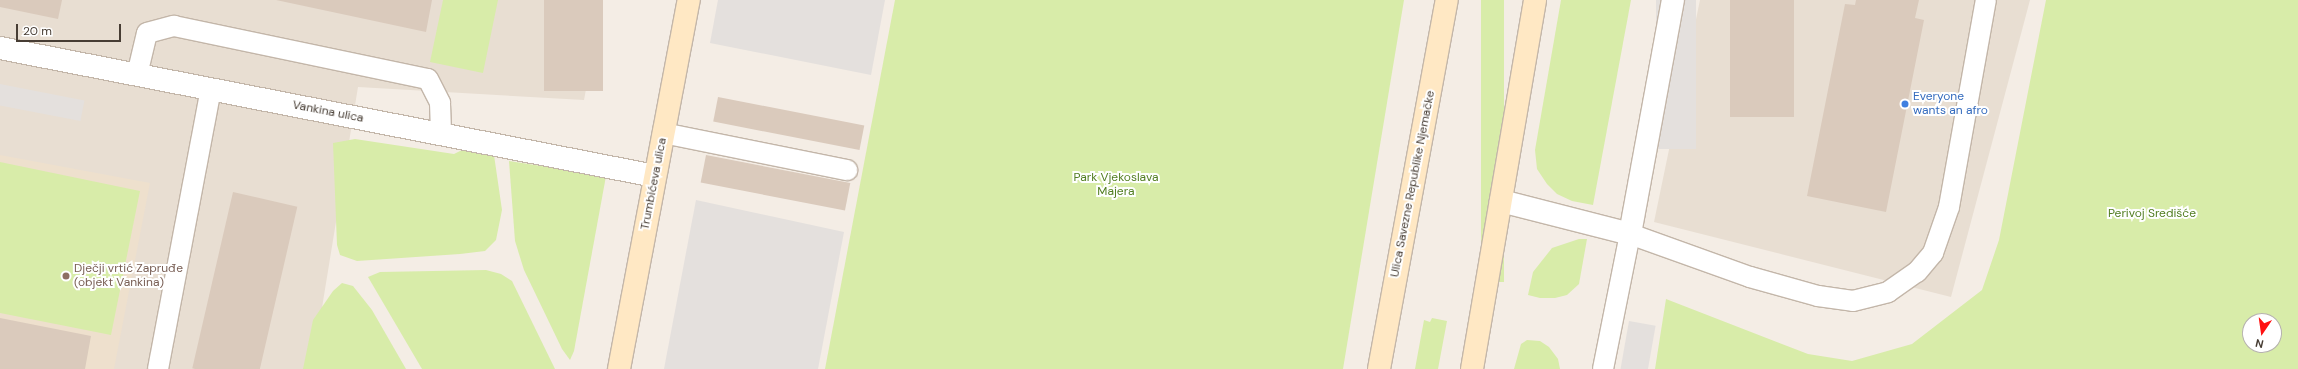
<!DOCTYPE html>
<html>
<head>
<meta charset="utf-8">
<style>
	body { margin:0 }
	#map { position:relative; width:2298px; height:369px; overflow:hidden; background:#f4ede5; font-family:"DM Sans",sans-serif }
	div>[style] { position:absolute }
	.residential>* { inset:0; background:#e8ded2 }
	.education>* { inset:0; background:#eee0cd }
	.green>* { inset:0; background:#d8eca9; transform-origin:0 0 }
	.parking>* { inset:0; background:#e4e0dd; transform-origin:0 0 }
	.building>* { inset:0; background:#dacabc; transform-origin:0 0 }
	.roads { filter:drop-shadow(1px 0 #c3b6a9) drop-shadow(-1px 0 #c3b6a9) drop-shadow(0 1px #c3b6a9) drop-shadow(0 -1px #c3b6a9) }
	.lane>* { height:20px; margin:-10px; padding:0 10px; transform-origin:10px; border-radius:10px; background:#fff }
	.street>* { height:22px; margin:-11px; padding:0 11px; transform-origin:11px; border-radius:11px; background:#fff }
	.secondary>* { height:22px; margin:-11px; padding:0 11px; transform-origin:11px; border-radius:11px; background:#ffe8c4 }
	.dots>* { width:11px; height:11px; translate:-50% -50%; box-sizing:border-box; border:2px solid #fff; border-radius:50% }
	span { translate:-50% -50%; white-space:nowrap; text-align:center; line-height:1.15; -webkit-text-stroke:4px #fff; paint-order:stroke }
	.shop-label { font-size:12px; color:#366cbe }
	.left { translate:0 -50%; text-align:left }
	.street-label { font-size:12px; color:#473d34 }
	.park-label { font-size:12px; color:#527e22 }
	.education-label { font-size:12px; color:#785e54 }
	.north { position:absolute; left:2242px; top:313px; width:40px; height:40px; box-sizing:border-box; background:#fff; border:1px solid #b5b1ae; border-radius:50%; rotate:193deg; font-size:11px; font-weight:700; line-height:16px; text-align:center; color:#473d34 }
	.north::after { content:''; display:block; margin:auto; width:14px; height:18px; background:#f11; clip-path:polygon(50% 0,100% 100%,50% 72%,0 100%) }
	.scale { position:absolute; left:16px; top:24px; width:105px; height:18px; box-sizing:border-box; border:2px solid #473d34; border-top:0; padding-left:5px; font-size:12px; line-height:14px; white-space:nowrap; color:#473d34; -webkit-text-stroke:3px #fff; paint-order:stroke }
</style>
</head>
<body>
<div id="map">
	<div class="residential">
		<i style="clip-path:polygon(0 0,603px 0,584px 100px,358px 87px,312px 369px,0 369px)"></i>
		<i style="clip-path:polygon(1700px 0,2030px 0,1951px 297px,1654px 222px)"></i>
	</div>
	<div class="education">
		<i style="clip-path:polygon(0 155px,150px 183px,114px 369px,0 369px)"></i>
	</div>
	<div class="green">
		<i style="clip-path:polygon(443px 0,498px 0,483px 73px,430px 62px)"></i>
		<i style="clip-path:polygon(895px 0,1404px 0,1343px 369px,825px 369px)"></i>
		<i style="left:1481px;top:0;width:23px;height:282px"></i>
		<i style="clip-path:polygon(1561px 0,1631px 0,1593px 205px,1572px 201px,1557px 194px,1547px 184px,1537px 169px,1535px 150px)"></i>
		<i style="clip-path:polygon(evenodd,2046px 0,2298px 0,2298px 369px,1655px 369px,1666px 299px,1808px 354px,1852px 361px,1912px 344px,1982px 290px,1999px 240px,2046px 0,2250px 321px,2274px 321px,2274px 345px,2250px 345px,2250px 321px)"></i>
		<i style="clip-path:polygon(355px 139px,454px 154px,466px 148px,494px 155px,502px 210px,496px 240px,485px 251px,460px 254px,357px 261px,340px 255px,337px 245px,333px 143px)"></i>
		<i style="clip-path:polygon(509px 161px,606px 176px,574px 351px,570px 360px,562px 349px,524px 270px,515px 241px)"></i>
		<i style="clip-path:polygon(0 162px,140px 191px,111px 335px,0 313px)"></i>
		<i style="clip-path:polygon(1579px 239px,1587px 239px,1579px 284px,1567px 295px,1555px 298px,1540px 298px,1528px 295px,1533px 272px,1552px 248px)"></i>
		<i style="clip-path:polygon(486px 270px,501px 274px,512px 281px,555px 369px,422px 369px,368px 277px,380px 272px)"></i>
		<i style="clip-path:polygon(342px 283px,353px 286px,372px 310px,406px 369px,303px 369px,313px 320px,333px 291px)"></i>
		<i style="clip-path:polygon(1432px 318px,1447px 321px,1438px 369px,1415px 369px,1424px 320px,1430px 322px)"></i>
		<i style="clip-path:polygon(1527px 340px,1540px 341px,1549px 347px,1558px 359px,1560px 369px,1514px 369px,1521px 344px)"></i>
	</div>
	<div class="parking">
		<i style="clip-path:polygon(718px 0,885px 0,871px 75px,710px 43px)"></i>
		<i style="left:1656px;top:0;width:40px;height:149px"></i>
		<i style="left:0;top:84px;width:86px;height:21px;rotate:11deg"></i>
		<i style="clip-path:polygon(696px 200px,844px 232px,818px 369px,664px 369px)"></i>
		<i style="left:1629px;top:321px;width:27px;height:49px;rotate:10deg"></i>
	</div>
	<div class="building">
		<i style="clip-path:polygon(0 0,62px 0,58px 19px,0 7px)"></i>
		<i style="clip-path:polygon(276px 0,432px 0,426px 32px)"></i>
		<i style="left:544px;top:0;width:59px;height:91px"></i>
		<i style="left:1730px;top:0;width:64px;height:117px"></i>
		<i style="clip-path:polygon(1856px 0,1919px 0,1915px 18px,1924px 20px,1886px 212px,1807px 196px,1845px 4px,1855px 5px)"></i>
		<i style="left:718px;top:97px;width:149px;height:25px;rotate:11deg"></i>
		<i style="left:706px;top:155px;width:147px;height:28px;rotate:11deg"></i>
		<i style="left:233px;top:192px;width:66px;height:181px;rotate:13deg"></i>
		<i style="clip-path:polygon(0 318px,91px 336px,85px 369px,0 369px)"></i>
	</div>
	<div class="roads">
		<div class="lane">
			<i style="left:137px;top:75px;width:43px;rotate:-76.6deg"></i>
			<i style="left:147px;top:33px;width:28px;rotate:-15deg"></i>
			<i style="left:174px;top:26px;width:259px;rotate:11.8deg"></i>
			<i style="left:428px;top:79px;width:27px;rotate:63deg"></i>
			<i style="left:440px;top:103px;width:31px;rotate:88deg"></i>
			<i style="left:663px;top:133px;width:188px;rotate:11.4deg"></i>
			<i style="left:158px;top:369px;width:285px;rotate:-79.3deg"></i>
			<i style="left:1603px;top:369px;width:138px;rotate:-78.7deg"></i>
			<i style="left:1630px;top:234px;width:127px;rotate:19.7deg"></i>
			<i style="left:1750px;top:277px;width:71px;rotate:15.6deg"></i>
			<i style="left:1818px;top:296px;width:35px;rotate:8deg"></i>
			<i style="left:1853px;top:301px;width:36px;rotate:-14deg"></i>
			<i style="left:1888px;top:292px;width:35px;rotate:-35deg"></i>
			<i style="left:1917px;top:272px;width:25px;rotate:-50deg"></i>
			<i style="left:1933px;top:253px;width:49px;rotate:-70.8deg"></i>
			<i style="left:1949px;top:207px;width:210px;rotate:-79.9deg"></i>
		</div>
		<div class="street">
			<i style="left:0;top:48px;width:667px;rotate:11.06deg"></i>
			<i style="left:1501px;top:201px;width:133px;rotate:14.3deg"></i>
			<i style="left:1630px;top:234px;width:238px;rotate:-79.6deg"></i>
		</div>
		<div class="secondary">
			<i style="left:619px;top:369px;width:376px;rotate:-79.3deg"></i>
			<i style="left:1379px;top:369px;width:375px;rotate:-79.6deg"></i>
			<i style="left:1472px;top:369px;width:374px;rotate:-80.3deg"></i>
		</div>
	</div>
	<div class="dots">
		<i style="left:1905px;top:104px;background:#3f7fe0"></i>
		<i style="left:66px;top:276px;background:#8d6e63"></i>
	</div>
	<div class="shop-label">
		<span class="left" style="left:1913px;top:104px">Everyone<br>wants an afro</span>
	</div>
	<div class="street-label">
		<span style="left:328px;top:112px;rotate:11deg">Vankina ulica</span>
		<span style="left:654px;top:184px;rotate:-79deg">Trumbićeva ulica</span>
		<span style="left:1413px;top:184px;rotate:-79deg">Ulica Savezne Republike Njemačke</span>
	</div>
	<div class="park-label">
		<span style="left:1116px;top:185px">Park Vjekoslava<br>Majera</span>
		<span style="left:2152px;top:214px">Perivoj Središće</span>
	</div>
	<div class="education-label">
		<span class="left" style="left:74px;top:276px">Dječji vrtić Zapruđe<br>(objekt Vankina)</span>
	</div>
	<div class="north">N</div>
	<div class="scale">20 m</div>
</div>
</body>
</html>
